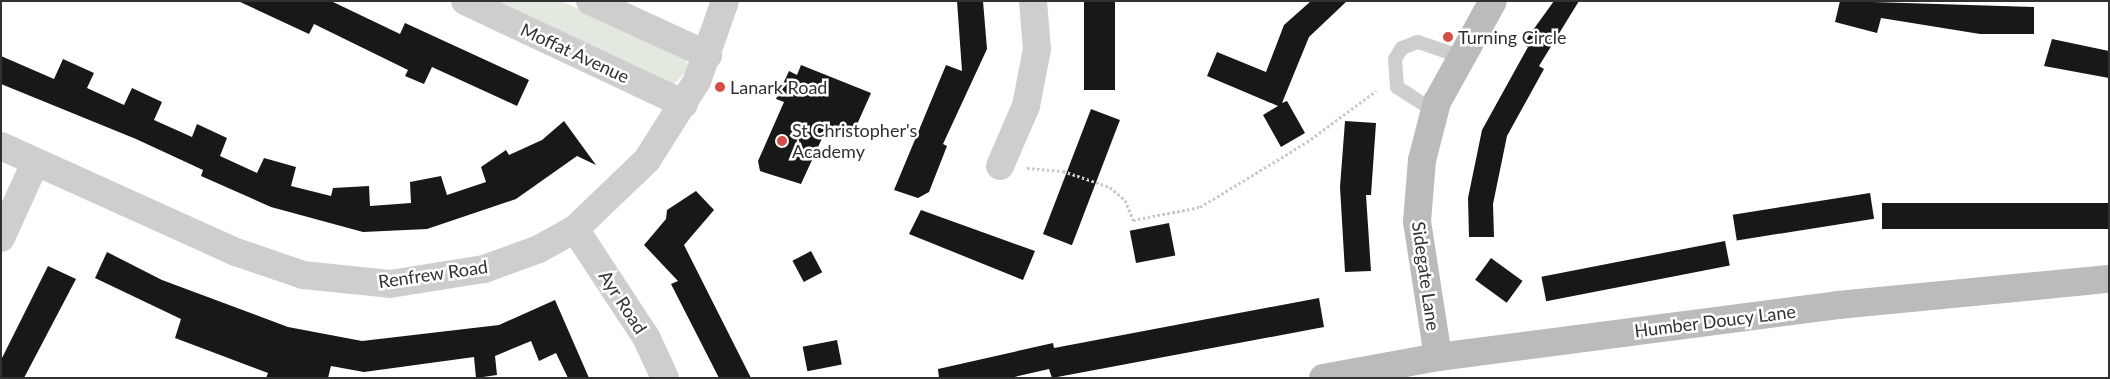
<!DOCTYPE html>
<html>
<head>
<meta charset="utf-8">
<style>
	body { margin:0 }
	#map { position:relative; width:2110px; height:379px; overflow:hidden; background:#fff; font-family:Lato,sans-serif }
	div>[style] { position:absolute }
	.green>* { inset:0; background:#e3e9de }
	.building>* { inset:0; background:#181818; transform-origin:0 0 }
	.path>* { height:3px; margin-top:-1.5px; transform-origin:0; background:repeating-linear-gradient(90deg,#c8c8c8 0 2.5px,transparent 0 5px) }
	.lane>* { height:14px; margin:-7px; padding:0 7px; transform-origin:7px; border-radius:7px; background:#cecece }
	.street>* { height:28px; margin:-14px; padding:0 14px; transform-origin:14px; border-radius:14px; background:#cecece }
	.secondary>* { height:28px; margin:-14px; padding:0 14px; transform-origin:14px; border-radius:14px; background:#bbb }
	.dots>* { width:14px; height:14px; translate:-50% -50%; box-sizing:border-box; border:2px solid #fff; border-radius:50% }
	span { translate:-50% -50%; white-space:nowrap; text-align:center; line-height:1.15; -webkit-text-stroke:5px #fff; paint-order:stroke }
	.poi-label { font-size:18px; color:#313131 }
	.left { translate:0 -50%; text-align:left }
	.street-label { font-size:18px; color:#313131 }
	.frame { position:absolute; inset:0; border:2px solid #313131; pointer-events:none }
</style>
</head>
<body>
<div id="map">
	<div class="green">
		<i style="clip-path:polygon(491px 1px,561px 1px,684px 57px,690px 68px,673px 85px)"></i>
	</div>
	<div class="building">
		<i style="clip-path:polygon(238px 1px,331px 1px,400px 34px,405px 23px,529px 80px,517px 106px,432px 67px,424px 84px,405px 76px,408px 70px,314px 24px,309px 34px)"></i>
		<i style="clip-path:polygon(957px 1px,983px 1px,987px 49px,943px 144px,947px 146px,929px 192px,918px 198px,894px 190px,946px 65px,962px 71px)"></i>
		<i style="left:1084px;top:1px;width:31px;height:89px"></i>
		<i style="clip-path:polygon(1311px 1px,1347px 1px,1309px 37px,1282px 103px,1287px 101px,1305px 133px,1281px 147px,1263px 115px,1278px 106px,1207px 76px,1217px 52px,1266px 72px,1284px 25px)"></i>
		<i style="clip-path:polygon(1554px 1px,1579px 1px,1539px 66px,1544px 69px,1507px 136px,1493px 204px,1494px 237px,1469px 237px,1468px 198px,1482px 130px,1528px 47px,1523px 44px)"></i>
		<i style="clip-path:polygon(1840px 1px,2034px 7px,2034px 34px,1980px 34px,1881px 18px,1877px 33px,1835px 22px)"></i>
		<i style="clip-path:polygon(2052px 39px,2109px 51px,2109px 78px,2044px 66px)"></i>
		<i style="clip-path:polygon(1px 56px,54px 79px,63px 59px,94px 73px,87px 88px,124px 105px,132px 88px,162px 102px,154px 120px,192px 137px,197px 124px,227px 138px,220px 156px,257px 173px,264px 158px,296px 167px,291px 186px,331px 196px,333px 188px,369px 186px,370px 206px,411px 203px,410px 182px,441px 176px,447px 195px,486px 182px,481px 167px,506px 150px,509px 155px,542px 140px,564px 121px,596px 165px,577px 156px,516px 199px,427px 229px,363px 232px,271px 207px,201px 176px,203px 170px,136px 139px,1px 84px)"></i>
		<i style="clip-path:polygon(801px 65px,871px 93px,855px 129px,843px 124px,836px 139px,824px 134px,801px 184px,760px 171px,758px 161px,784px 102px,776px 99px,789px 71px,797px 75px)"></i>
		<i style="left:1091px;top:109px;width:31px;height:134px;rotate:21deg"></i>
		<i style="clip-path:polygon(1345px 121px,1376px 123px,1371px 195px,1366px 195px,1371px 271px,1345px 272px,1340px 187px)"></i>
		<i style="clip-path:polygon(696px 191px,714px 210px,684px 245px,751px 378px,719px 378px,671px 284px,678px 281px,644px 245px,666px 219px,667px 210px)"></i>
		<i style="left:1870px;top:193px;width:26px;height:139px;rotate:81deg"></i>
		<i style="left:2109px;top:203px;width:26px;height:227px;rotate:90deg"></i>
		<i style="clip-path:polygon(921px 210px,1035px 251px,1023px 280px,909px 234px)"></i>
		<i style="left:1169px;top:223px;width:33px;height:40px;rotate:79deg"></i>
		<i style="left:1725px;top:241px;width:25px;height:187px;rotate:79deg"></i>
		<i style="left:811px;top:251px;width:24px;height:21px;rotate:62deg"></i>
		<i style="clip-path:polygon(107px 252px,162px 280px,288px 327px,362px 341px,499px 325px,555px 300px,589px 378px,568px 378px,556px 353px,539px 361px,531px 341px,495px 356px,497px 375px,476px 378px,474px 357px,364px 372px,331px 366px,328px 378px,266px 378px,268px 373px,175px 338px,181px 319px,95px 278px)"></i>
		<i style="left:1491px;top:258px;width:39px;height:27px;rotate:36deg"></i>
		<i style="clip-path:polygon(48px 266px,76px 279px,24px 378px,1px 378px,1px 360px)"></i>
		<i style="clip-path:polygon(1319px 298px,1324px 327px,1052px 378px,1049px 369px,1010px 378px,939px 378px,938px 369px,1053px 343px,1054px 348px)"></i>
		<i style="left:837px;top:340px;width:25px;height:35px;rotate:79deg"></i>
	</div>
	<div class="path">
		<i style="left:1027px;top:168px;width:36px;rotate:5deg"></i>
		<i style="left:1063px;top:171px;width:50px;rotate:18.8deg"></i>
		<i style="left:1110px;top:187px;width:20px;rotate:41deg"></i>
		<i style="left:1125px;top:200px;width:22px;rotate:68deg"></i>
		<i style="left:1133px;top:220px;width:68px;rotate:-11deg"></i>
		<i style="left:1200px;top:207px;width:125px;rotate:-31.3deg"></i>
		<i style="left:1307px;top:142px;width:86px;rotate:-36.5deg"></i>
	</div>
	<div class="lane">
		<i style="left:1434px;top:111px;width:44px;rotate:-147deg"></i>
		<i style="left:1397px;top:87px;width:28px;rotate:-94deg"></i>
		<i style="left:1395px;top:59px;width:13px;rotate:-58deg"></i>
		<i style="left:1402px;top:48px;width:17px;rotate:-21deg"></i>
		<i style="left:1418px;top:42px;width:43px;rotate:18.9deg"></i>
	</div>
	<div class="street">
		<i style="left:465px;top:1px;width:242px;rotate:25.2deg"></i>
		<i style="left:590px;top:1px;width:130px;rotate:24.6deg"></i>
		<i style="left:1px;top:146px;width:258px;rotate:24.3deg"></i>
		<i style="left:236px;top:252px;width:71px;rotate:18.9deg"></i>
		<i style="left:303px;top:275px;width:87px;rotate:5.9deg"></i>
		<i style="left:390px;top:284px;width:95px;rotate:-9.1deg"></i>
		<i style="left:484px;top:269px;width:59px;rotate:-20deg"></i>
		<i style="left:539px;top:249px;width:41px;rotate:-29.1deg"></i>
		<i style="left:575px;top:229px;width:100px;rotate:-43.8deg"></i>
		<i style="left:647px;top:160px;width:93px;rotate:-57.7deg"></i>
		<i style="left:697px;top:81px;width:85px;rotate:-70.7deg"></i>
		<i style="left:1000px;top:166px;width:65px;rotate:-66.6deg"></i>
		<i style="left:1026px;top:106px;width:58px;rotate:-79.1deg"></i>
		<i style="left:1037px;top:49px;width:48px;rotate:-94.8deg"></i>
		<i style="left:575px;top:229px;width:129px;rotate:56.7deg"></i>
		<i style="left:646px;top:337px;width:45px;rotate:65.1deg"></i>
		<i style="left:1px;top:238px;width:82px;rotate:-65.6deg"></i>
	</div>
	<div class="secondary">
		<i style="left:1438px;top:357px;width:137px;rotate:-98.8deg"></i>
		<i style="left:1417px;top:222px;width:62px;rotate:-85.4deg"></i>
		<i style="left:1422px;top:160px;width:60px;rotate:-75.5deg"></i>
		<i style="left:1437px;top:102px;width:115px;rotate:-61deg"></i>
		<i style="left:1323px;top:378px;width:117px;rotate:-10.3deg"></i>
		<i style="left:1438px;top:357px;width:403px;rotate:-7.4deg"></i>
		<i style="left:1838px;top:305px;width:272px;rotate:-5.5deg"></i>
	</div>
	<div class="dots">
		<i style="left:1448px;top:37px;background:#d44d47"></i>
		<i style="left:720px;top:87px;background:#d44d47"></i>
		<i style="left:782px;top:141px;background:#d44d47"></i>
	</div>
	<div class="poi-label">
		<span class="left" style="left:1458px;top:37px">Turning Circle</span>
		<span class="left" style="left:730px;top:87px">Lanark Road</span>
		<span class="left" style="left:792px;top:141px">St Christopher's<br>Academy</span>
	</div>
	<div class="street-label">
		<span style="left:575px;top:53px;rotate:25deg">Moffat Avenue</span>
		<span style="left:433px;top:274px;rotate:-8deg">Renfrew Road</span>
		<span style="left:1426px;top:276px;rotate:82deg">Sidegate Lane</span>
		<span style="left:623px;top:302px;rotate:57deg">Ayr Road</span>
		<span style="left:1715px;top:321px;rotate:-7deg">Humber Doucy Lane</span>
	</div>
	<div class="frame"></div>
</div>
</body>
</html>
